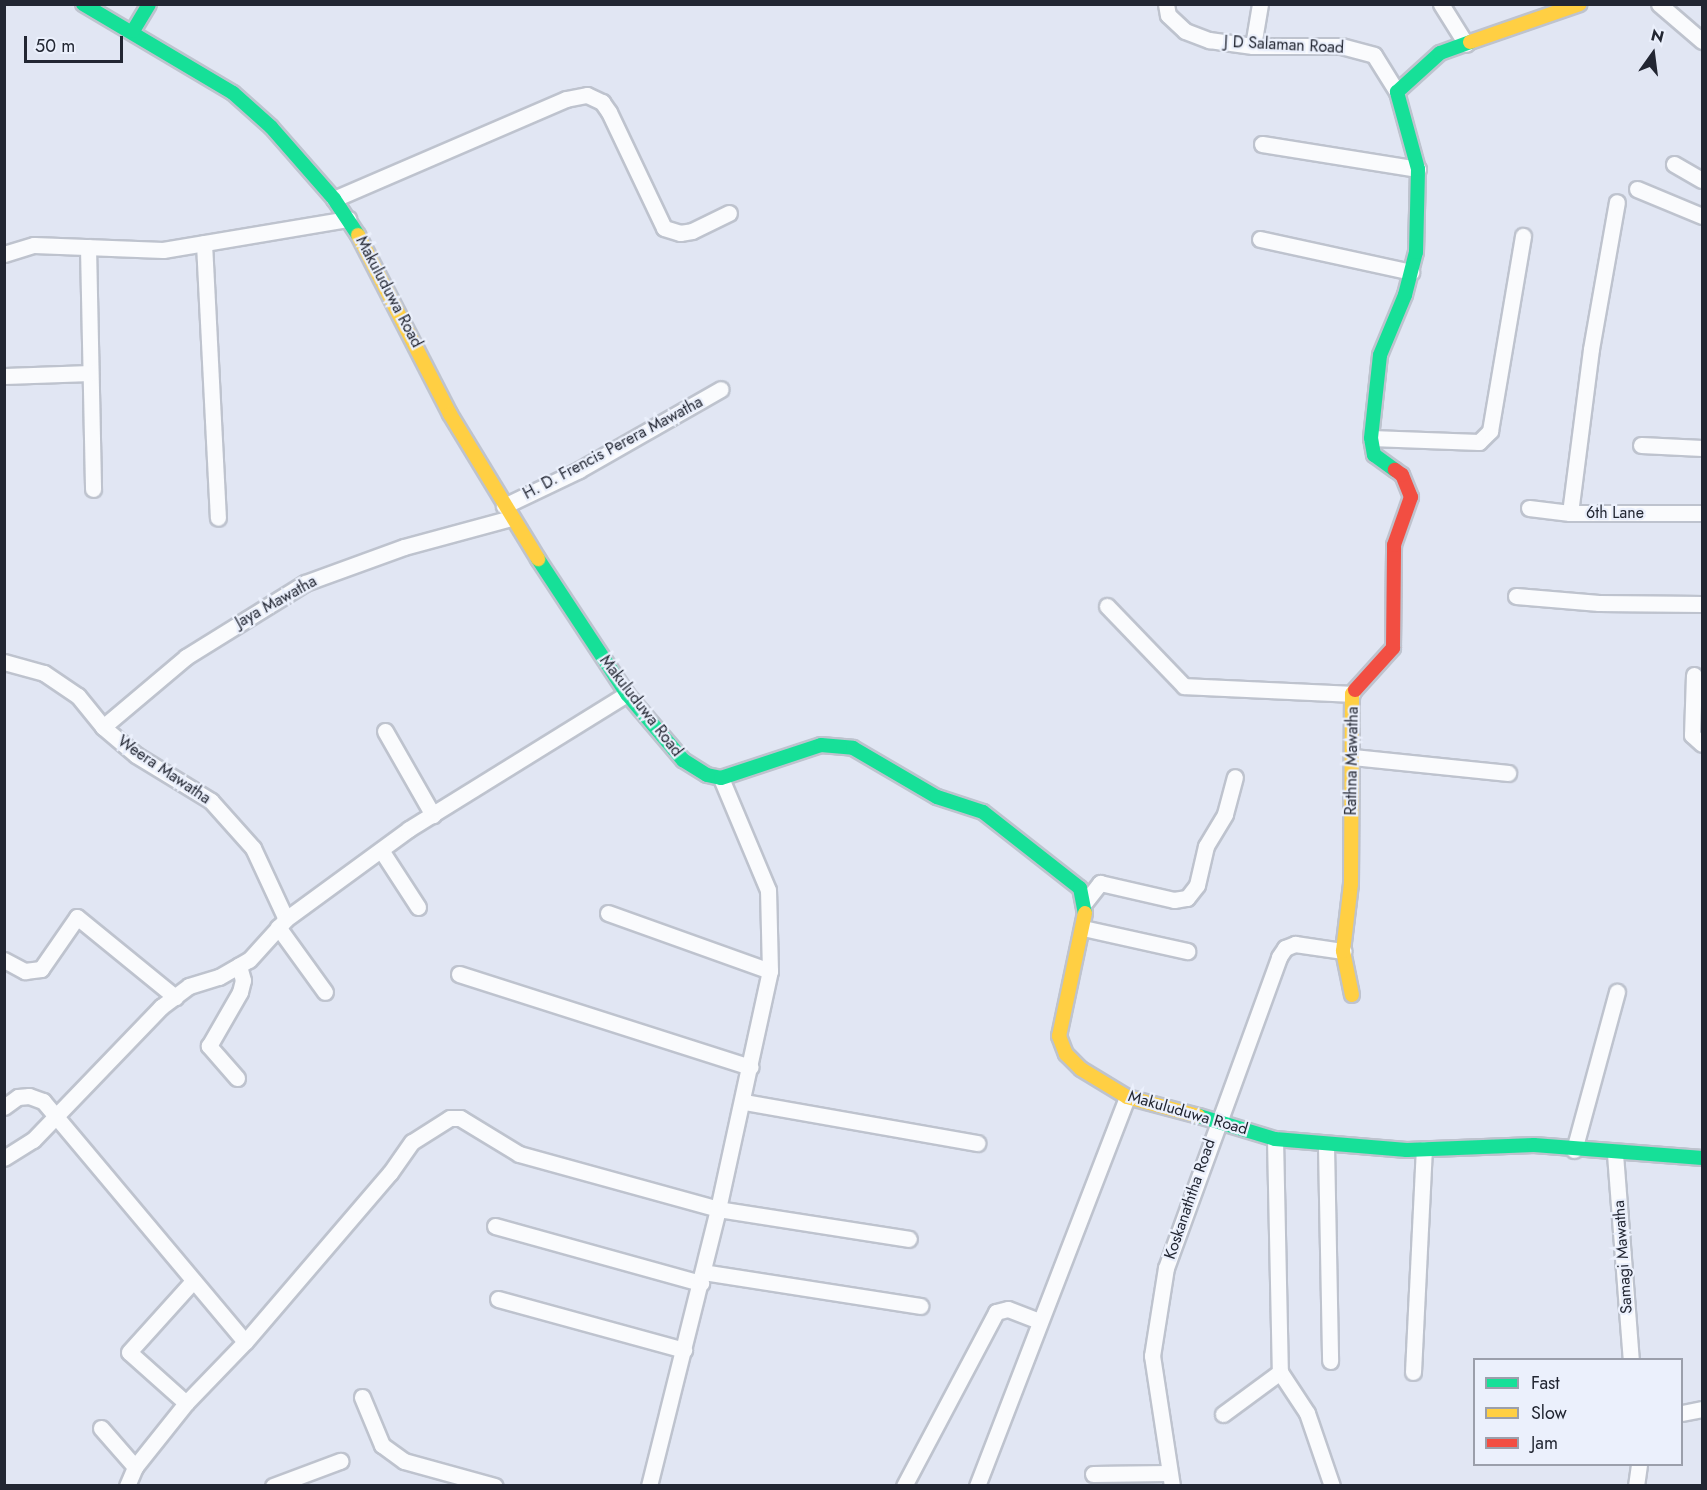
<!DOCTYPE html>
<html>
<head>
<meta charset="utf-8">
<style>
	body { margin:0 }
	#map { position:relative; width:1707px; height:1490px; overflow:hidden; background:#e1e6f3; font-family:Jost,sans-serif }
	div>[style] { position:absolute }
	.roads { filter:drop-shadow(2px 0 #bec3ce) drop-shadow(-2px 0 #bec3ce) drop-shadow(0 2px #bec3ce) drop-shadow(0 -2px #bec3ce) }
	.street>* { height:15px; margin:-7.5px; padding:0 7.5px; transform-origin:7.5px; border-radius:7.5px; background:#fafbfd }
	.fast>* { height:14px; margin:-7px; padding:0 7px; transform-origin:7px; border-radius:7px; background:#16e098 }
	.slow>* { height:14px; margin:-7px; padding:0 7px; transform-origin:7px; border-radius:7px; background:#ffcf43 }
	.jam>* { height:14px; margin:-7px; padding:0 7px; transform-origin:7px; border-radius:7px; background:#f24e42 }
	span { translate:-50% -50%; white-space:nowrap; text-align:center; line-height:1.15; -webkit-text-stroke:4.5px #ebf0fc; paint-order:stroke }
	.street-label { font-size:16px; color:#222632 }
	.frame { position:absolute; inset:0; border:6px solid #222632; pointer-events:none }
	.legend { position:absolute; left:1473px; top:1358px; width:210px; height:108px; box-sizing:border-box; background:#ebf0fc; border:2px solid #9b9fab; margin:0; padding:8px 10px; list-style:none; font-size:18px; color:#222632 }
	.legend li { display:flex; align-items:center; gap:12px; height:30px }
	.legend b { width:30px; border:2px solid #9b9fab }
	.north { position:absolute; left:1623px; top:24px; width:60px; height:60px; -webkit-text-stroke:4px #ebf0fc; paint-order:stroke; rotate:14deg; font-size:16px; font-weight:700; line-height:24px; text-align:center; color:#222632 }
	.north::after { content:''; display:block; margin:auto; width:21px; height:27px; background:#222632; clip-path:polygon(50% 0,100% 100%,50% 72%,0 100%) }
	.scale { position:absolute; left:24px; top:36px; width:99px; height:27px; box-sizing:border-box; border:3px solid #222632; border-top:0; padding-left:8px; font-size:18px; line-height:21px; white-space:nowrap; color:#222632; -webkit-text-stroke:4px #ebf0fc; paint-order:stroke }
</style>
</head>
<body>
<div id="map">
	<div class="roads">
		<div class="street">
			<i style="left:1166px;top:4px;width:11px;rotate:80deg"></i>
			<i style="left:1168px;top:15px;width:23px;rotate:43deg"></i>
			<i style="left:1185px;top:31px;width:26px;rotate:21deg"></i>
			<i style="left:1209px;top:40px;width:44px;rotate:7.8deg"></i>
			<i style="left:1253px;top:46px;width:88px"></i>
			<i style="left:1341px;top:46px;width:34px;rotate:15deg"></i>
			<i style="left:1374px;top:55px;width:44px;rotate:58.1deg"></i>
			<i style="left:1441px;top:4px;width:47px;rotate:58deg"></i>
			<i style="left:1659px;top:4px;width:57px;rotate:40.7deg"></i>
			<i style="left:1253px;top:46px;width:43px;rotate:-80.5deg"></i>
			<i style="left:1262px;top:144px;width:158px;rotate:9.1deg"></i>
			<i style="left:1674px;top:164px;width:32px;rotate:30deg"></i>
			<i style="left:1637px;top:189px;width:70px;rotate:22.6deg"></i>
			<i style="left:334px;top:199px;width:253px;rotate:-23.3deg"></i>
			<i style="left:566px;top:99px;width:21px;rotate:-11deg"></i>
			<i style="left:587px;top:95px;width:17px;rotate:25deg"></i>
			<i style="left:602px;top:102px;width:12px;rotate:55deg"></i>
			<i style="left:609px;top:112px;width:128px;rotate:64.6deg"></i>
			<i style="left:664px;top:228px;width:17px;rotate:17deg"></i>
			<i style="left:680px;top:233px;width:12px;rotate:-9deg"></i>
			<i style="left:692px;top:231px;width:41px;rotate:-25.9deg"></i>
			<i style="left:1260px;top:239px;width:155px;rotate:12.3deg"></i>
			<i style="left:204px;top:243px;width:275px;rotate:87.1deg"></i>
			<i style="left:88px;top:247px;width:242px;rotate:88.8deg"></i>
			<i style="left:4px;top:254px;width:31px;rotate:-17deg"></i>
			<i style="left:34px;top:245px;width:129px;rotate:2.2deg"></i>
			<i style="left:163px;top:250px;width:188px;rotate:-9.5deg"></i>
			<i style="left:4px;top:376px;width:86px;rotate:-2deg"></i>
			<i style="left:1371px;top:438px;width:108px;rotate:2.1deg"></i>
			<i style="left:1479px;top:442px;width:16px;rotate:-45deg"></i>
			<i style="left:1490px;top:431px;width:198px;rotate:-80.4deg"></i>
			<i style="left:1641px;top:445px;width:61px;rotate:2.8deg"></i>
			<i style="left:504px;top:506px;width:83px;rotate:-25.6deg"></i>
			<i style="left:579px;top:470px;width:163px;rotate:-29.7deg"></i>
			<i style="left:1529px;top:508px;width:41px;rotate:7deg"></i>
			<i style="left:1570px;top:513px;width:132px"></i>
			<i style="left:1570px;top:513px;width:165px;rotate:-82.7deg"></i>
			<i style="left:1591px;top:349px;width:149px;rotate:-80deg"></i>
			<i style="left:1516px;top:596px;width:83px;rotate:4.8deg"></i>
			<i style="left:1599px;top:603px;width:103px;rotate:0.6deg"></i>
			<i style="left:1107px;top:606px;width:111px;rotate:46.1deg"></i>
			<i style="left:1184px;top:686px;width:168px;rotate:2.7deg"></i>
			<i style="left:4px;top:662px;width:41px;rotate:15.4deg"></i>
			<i style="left:44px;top:673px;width:41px;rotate:34.1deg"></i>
			<i style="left:78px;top:696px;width:40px;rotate:51deg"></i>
			<i style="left:103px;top:727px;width:43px;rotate:40.3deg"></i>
			<i style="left:136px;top:755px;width:88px;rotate:31.5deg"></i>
			<i style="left:211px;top:801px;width:63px;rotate:48.2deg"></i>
			<i style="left:253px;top:848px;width:78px;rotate:65.1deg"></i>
			<i style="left:1694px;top:675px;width:60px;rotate:91.9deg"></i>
			<i style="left:1692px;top:735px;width:13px;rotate:42deg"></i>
			<i style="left:103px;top:727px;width:109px;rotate:-40.1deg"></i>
			<i style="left:186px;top:657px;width:140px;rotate:-31.9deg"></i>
			<i style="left:305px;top:583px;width:105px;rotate:-20deg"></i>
			<i style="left:404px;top:547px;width:111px;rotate:-15.2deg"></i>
			<i style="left:385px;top:731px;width:97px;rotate:60.3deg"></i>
			<i style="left:1353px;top:757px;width:156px;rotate:5.9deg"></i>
			<i style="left:381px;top:850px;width:68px;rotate:57deg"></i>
			<i style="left:1086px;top:901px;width:23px;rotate:-52deg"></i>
			<i style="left:1100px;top:883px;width:76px;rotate:12.9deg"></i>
			<i style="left:1174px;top:900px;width:13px;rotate:-9deg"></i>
			<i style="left:1187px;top:898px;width:16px;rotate:-52deg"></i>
			<i style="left:1197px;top:885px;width:40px;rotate:-77deg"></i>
			<i style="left:1206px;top:846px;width:37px;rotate:-59deg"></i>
			<i style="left:1225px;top:814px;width:38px;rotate:-75deg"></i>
			<i style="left:608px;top:913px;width:172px;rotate:19.7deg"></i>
			<i style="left:278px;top:927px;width:80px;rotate:54.1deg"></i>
			<i style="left:1083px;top:928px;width:107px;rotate:12.5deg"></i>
			<i style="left:4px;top:960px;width:24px;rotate:28deg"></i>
			<i style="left:25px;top:971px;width:16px;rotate:-7deg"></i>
			<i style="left:41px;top:969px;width:63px;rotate:-55.3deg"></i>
			<i style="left:77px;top:917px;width:127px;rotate:39.2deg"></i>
			<i style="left:459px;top:974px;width:306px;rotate:17.7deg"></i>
			<i style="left:237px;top:1078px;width:43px;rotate:-131.2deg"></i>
			<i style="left:209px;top:1046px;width:62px;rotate:-60.1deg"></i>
			<i style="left:240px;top:992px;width:12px;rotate:-76deg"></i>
			<i style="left:243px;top:980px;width:15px;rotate:-106deg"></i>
			<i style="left:744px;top:1102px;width:237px;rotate:10deg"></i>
			<i style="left:4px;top:1107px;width:17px;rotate:-36deg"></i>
			<i style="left:18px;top:1097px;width:11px;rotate:-5deg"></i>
			<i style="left:29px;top:1096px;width:15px;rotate:20deg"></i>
			<i style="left:43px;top:1101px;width:314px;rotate:50deg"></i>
			<i style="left:1275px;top:1139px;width:233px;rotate:88.8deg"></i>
			<i style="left:1280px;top:1372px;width:49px;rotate:56.6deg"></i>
			<i style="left:1307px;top:1413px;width:77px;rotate:71.1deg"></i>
			<i style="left:1326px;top:1146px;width:215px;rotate:88.9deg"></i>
			<i style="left:1574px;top:1150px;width:164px;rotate:-74.8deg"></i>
			<i style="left:1615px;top:1154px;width:207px;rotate:85.6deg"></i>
			<i style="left:4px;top:1158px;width:34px;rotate:-32deg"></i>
			<i style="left:33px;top:1140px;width:185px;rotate:-46.1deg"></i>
			<i style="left:161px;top:1007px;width:35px;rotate:-37deg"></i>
			<i style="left:189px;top:986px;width:31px;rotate:-17deg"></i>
			<i style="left:219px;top:977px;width:34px;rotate:-30deg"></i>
			<i style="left:249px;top:960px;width:55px;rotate:-47.9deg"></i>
			<i style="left:286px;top:919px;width:152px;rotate:-36.2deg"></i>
			<i style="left:409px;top:829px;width:256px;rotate:-31.8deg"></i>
			<i style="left:495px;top:1226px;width:214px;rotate:15.5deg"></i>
			<i style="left:703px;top:1272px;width:220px;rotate:8.9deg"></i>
			<i style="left:498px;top:1299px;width:193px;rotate:15.3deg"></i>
			<i style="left:1413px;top:1372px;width:223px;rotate:-87.2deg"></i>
			<i style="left:362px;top:1397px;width:52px;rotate:67.4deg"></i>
			<i style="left:382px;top:1445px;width:27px;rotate:36deg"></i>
			<i style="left:404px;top:1461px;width:94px;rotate:15.4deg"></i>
			<i style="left:186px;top:1403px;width:76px;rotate:-138.2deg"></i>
			<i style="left:129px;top:1352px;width:96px;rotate:-48deg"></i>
			<i style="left:1682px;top:1413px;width:20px;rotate:-11deg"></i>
			<i style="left:1223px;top:1414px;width:71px;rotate:-36.4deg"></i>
			<i style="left:101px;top:1428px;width:52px;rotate:48.9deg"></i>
			<i style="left:1093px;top:1474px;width:76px;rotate:-0.8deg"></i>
			<i style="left:127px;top:1486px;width:21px;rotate:-67deg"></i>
			<i style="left:135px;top:1467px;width:82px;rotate:-51.4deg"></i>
			<i style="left:186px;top:1403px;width:85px;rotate:-46deg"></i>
			<i style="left:245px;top:1342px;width:223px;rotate:-49.4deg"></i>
			<i style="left:390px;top:1173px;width:38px;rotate:-55deg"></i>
			<i style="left:412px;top:1142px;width:45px;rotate:-32.3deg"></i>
			<i style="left:450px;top:1118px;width:10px"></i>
			<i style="left:460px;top:1118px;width:69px;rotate:31.4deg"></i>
			<i style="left:519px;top:1154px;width:206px;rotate:15.4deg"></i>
			<i style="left:718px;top:1209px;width:193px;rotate:8.9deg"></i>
			<i style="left:273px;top:1486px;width:72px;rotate:-20.5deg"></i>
			<i style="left:649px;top:1486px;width:285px;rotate:-76deg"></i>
			<i style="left:718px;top:1209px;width:244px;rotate:-77.7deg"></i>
			<i style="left:770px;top:971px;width:81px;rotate:-91.4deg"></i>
			<i style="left:768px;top:890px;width:121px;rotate:-112.8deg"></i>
			<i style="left:904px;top:1486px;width:197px;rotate:-62.1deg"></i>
			<i style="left:996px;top:1312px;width:12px;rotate:-14deg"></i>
			<i style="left:1008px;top:1309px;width:34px;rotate:21deg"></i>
			<i style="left:977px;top:1486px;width:417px;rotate:-68.9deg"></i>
			<i style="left:1172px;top:1486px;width:132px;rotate:-98.7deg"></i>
			<i style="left:1152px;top:1356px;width:89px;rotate:-81deg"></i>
			<i style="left:1166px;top:1268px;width:331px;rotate:-70deg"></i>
			<i style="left:1279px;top:957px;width:11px;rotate:-56deg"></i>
			<i style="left:1285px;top:948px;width:11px;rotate:-22deg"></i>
			<i style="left:1295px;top:944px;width:49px;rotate:8.3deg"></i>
			<i style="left:1636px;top:1486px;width:22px;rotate:-82deg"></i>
		</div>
		<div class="fast">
			<i style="left:83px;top:4px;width:174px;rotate:30.7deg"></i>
			<i style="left:233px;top:93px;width:51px;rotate:41.8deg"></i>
			<i style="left:271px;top:127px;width:96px;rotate:48.8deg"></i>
			<i style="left:334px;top:199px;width:43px;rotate:56.3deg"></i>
			<i style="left:133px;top:31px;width:31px;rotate:-59deg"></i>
			<i style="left:1395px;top:470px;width:26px;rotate:-144deg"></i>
			<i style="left:1374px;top:455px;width:17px;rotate:-100deg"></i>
			<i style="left:1371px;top:438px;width:83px;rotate:-83.8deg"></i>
			<i style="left:1380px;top:355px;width:65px;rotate:-67.4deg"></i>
			<i style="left:1405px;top:295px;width:44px;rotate:-75.7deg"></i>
			<i style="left:1416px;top:252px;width:83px;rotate:-88.6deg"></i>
			<i style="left:1418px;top:169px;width:80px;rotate:-105.3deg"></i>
			<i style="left:1397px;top:92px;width:58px;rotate:-42.2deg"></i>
			<i style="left:1440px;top:53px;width:32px;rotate:-20deg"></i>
			<i style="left:538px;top:559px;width:162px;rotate:56.6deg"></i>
			<i style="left:627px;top:694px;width:87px;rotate:49.7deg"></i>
			<i style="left:683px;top:760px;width:28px;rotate:32deg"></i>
			<i style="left:707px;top:775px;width:14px;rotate:12deg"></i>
			<i style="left:721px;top:778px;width:105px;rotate:-18.3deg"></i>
			<i style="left:821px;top:745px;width:32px;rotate:5deg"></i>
			<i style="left:853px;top:748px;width:97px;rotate:30.3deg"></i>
			<i style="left:937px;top:797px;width:48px;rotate:18.1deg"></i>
			<i style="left:983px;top:812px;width:123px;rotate:38.1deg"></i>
			<i style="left:1080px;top:888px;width:25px;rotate:79deg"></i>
			<i style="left:1199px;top:1116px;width:79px;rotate:16.8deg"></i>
			<i style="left:1275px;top:1139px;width:132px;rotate:4.8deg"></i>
			<i style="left:1407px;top:1150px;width:127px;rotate:-2.3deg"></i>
			<i style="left:1534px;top:1145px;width:169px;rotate:4.4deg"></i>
		</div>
		<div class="slow">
			<i style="left:1470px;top:42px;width:116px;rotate:-19.1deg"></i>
			<i style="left:358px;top:235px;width:201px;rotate:62.8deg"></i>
			<i style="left:450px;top:414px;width:170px;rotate:58.7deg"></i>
			<i style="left:1085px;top:913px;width:126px;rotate:101.9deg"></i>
			<i style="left:1059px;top:1036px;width:19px;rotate:69deg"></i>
			<i style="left:1066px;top:1054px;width:21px;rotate:45deg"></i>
			<i style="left:1081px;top:1069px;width:54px;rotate:31.3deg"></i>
			<i style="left:1127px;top:1097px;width:74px;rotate:14.8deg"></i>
			<i style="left:1352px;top:995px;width:45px;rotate:-101.6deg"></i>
			<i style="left:1343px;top:951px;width:67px;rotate:-83.2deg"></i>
			<i style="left:1351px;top:884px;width:190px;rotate:-89.7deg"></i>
			<i style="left:1352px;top:694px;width:5px;rotate:-53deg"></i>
		</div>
		<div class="jam">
			<i style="left:1355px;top:690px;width:57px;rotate:-47.9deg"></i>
			<i style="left:1393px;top:648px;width:103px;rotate:-89.4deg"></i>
			<i style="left:1394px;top:545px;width:51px;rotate:-70.5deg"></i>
			<i style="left:1411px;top:497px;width:24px;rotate:-112deg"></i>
			<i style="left:1402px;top:475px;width:9px;rotate:-144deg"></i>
		</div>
	</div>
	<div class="street-label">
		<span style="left:1284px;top:45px;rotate:3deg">J D Salaman Road</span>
		<span style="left:389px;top:292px;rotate:62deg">Makuluduwa Road</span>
		<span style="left:613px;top:448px;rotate:-28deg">H. D. Frencis Perera Mawatha</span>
		<span style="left:1615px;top:513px">6th Lane</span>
		<span style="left:276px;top:602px;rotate:-29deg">Jaya Mawatha</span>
		<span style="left:641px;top:706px;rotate:52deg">Makuluduwa Road</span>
		<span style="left:1352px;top:761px;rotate:-89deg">Rathna Mawatha</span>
		<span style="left:164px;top:770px;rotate:34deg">Weera Mawatha</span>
		<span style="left:1188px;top:1113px;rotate:16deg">Makuluduwa Road</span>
		<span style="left:1190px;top:1199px;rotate:-71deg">Koskanaththa Road</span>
		<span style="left:1623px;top:1257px;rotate:-94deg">Samagi Mawatha</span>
	</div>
	<div class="frame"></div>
	<ul class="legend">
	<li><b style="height:8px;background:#16e098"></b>Fast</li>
	<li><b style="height:8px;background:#ffcf43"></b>Slow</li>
	<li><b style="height:8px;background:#f24e42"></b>Jam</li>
	</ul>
	<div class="north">N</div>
	<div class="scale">50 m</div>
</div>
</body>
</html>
